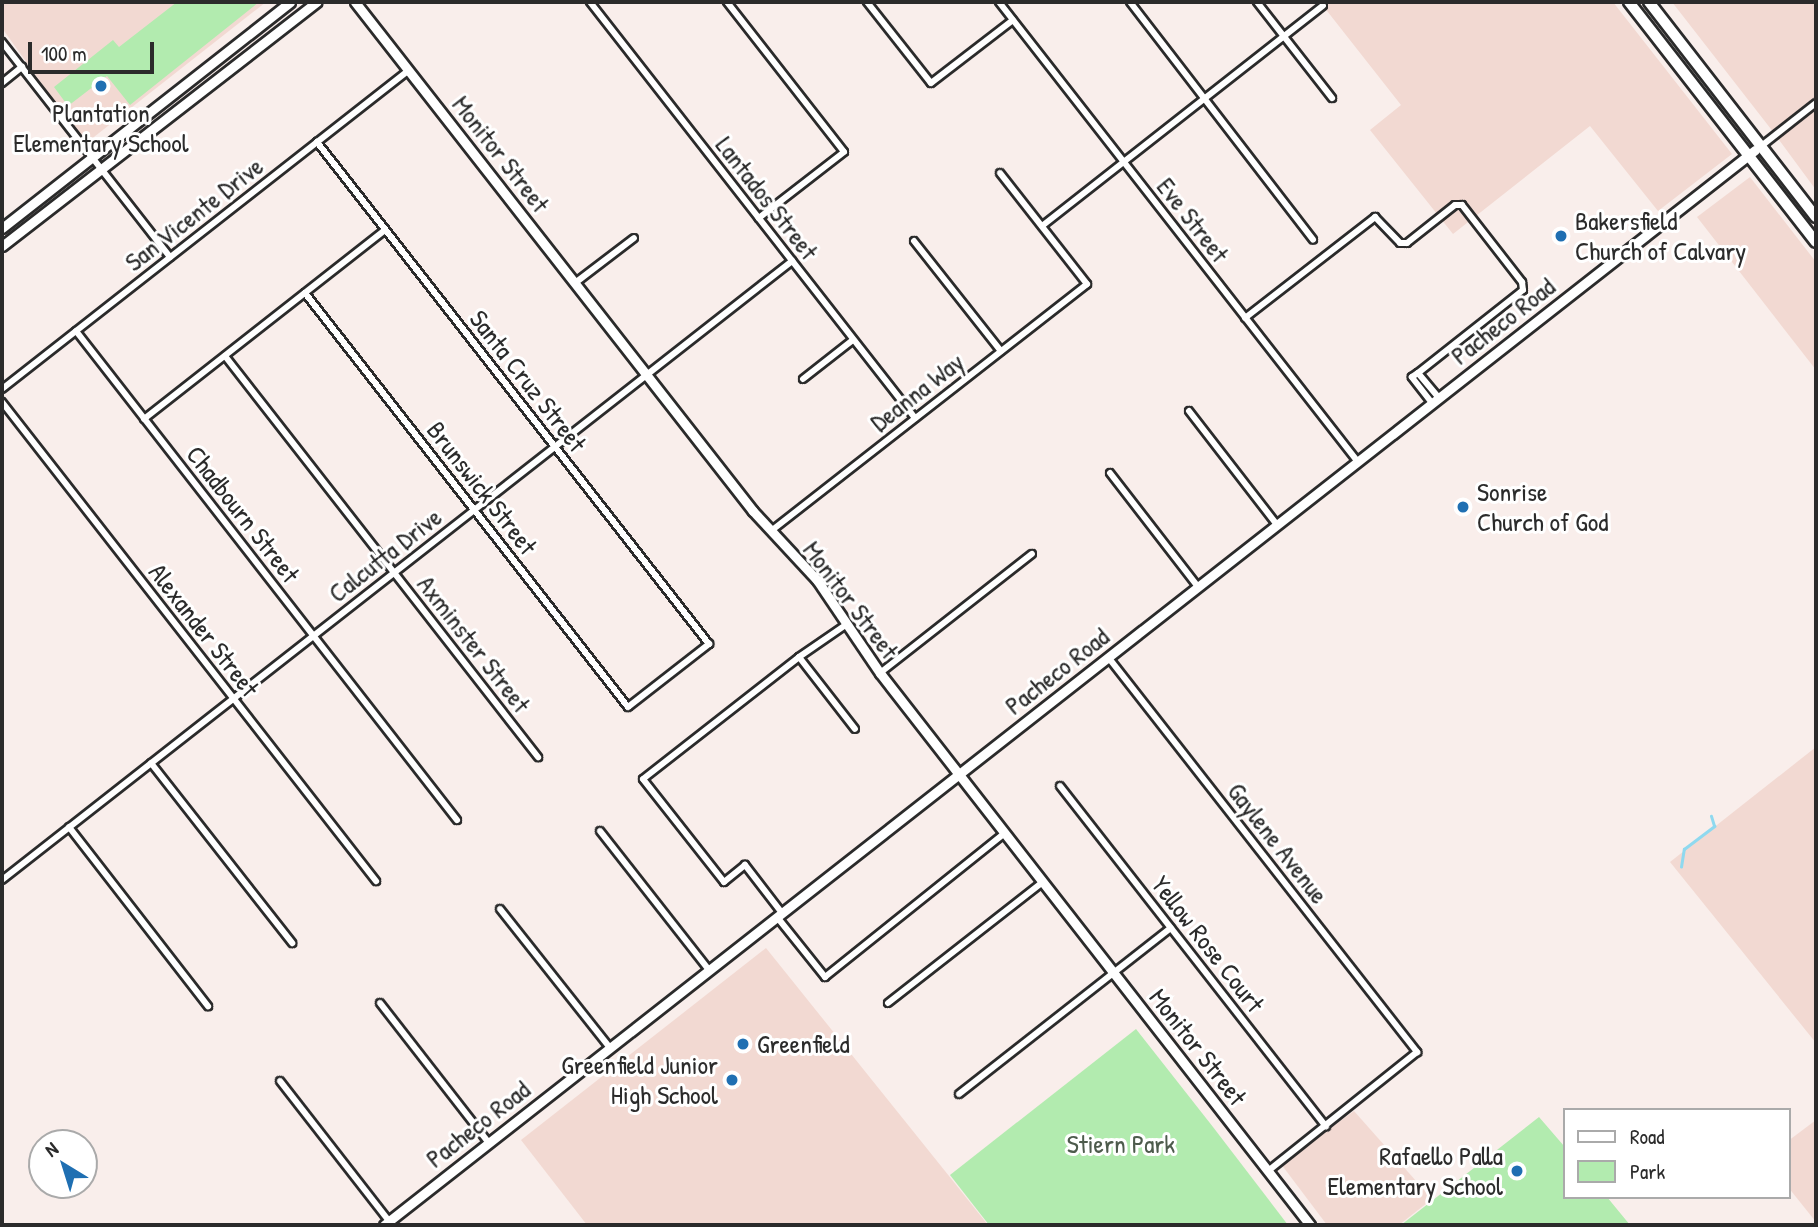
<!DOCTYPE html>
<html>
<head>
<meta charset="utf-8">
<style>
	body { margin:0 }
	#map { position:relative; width:1818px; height:1227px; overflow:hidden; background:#f9eeeb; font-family:"Patrick Hand",sans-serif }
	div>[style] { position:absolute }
	.built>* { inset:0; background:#f2d9d2 }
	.green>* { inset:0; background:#b2ebaf }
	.stream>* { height:2.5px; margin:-1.25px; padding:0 1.25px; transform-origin:1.25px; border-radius:1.25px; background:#8fd9ef }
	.roads { filter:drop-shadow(2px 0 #2b2b2b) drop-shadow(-2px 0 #2b2b2b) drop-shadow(0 2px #2b2b2b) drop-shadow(0 -2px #2b2b2b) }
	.street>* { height:6px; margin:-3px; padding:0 3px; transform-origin:3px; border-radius:3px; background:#fff }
	.secondary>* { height:9px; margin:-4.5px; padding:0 4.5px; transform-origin:4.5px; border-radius:4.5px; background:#fff }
	.primary>* { height:10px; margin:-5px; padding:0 5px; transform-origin:5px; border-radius:5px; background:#fff }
	.dots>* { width:19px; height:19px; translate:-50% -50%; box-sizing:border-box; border:4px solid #fff; border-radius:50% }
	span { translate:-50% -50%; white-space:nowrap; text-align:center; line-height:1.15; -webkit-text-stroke:6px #fff; paint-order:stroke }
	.poi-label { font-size:26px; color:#2b2b2b }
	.left { translate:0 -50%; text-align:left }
	.right { translate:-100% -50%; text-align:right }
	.street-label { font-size:26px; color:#2b2b2b }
	.park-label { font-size:26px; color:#4d5b4c }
	.frame { position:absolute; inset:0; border:4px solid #2b2b2b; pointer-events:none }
	.legend { position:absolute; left:1563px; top:1108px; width:228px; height:91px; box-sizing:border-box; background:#fff; border:2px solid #aaa; margin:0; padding:9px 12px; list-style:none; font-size:21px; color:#2b2b2b }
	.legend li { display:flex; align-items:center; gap:14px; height:35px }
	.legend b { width:35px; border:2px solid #aaa }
	.north { position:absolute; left:28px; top:1129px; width:70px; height:70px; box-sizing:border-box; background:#fff; border:2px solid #aaa; border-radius:50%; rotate:322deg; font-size:19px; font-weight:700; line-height:28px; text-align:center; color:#2b2b2b }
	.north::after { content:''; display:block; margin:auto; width:24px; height:32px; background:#1f6fb2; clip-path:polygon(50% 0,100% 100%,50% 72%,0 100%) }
	.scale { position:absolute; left:28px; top:42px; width:126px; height:32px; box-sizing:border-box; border:4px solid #2b2b2b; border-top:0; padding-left:9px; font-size:21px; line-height:24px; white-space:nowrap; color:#2b2b2b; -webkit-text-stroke:5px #fff; paint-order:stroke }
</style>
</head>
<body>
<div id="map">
	<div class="built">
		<i style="clip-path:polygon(2px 2px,266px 2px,85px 144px,2px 28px)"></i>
		<i style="clip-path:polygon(1320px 2px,1613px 2px,1732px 154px,1658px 211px,1590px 126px,1453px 234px,1370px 130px,1401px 105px)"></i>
		<i style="clip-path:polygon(1672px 2px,1816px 2px,1816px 190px,1774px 133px)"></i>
		<i style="clip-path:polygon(1750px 177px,1816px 262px,1816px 370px,1697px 217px)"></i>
		<i style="clip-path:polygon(1816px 747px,1816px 1043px,1670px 862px)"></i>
		<i style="clip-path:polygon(766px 948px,949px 1176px,988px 1225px,587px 1225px,521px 1140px)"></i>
		<i style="clip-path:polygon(1354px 1111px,1432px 1199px,1399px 1225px,1327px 1225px,1281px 1164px)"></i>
		<i style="clip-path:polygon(1816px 1120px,1816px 1222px,1788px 1187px,1788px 1141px)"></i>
	</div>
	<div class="green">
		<i style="clip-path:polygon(177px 2px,259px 2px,130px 105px,107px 76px,68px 106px,54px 87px,113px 40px,119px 47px)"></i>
		<i style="clip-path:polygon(1136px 1029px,1213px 1127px,1288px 1225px,989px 1225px,950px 1175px)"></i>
		<i style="clip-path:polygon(1539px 1117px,1564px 1146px,1564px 1197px,1607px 1197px,1630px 1225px,1401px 1225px)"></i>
	</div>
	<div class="stream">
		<i style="left:1681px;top:867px;width:18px;rotate:-81deg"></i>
		<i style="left:1684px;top:849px;width:38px;rotate:-37deg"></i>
		<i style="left:1714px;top:826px;width:10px;rotate:-107deg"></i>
	</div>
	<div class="roads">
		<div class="street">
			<i style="left:590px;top:2px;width:528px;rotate:52deg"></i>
			<i style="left:727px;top:2px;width:190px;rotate:52deg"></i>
			<i style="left:844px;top:152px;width:108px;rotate:142.2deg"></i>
			<i style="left:867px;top:2px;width:103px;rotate:51.7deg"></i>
			<i style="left:931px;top:83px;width:103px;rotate:-37.5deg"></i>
			<i style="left:999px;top:2px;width:584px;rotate:52.03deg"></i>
			<i style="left:1130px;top:2px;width:300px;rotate:52.4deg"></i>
			<i style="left:1257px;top:2px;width:122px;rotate:52deg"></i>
			<i style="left:2px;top:42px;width:273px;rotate:52deg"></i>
			<i style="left:2px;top:83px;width:26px;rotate:-39deg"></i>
			<i style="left:1760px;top:147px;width:71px;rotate:-38.2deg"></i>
			<i style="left:1042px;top:226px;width:357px;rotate:-38.1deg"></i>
			<i style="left:914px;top:241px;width:140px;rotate:51.7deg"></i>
			<i style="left:575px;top:283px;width:74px;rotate:-37.3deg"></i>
			<i style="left:305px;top:293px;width:525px;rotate:52.04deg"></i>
			<i style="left:628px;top:707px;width:103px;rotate:-37.9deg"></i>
			<i style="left:709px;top:644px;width:637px;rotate:-127.99deg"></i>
			<i style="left:1245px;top:318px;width:165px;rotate:-37.8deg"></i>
			<i style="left:1375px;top:217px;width:36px;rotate:46deg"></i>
			<i style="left:1400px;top:243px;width:7px"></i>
			<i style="left:1407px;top:243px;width:61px;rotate:-38.4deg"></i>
			<i style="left:1455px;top:205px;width:7px"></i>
			<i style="left:1462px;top:205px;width:98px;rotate:52.1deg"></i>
			<i style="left:1522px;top:282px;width:8px;rotate:83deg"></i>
			<i style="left:1523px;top:290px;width:134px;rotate:141.7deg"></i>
			<i style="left:76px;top:331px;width:620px;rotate:52.08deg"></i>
			<i style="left:225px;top:356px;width:509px;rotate:52.03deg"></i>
			<i style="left:803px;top:379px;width:63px;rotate:-38deg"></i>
			<i style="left:2px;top:389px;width:517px;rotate:-38.09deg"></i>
			<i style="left:2px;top:402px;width:608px;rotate:52.02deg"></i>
			<i style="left:1432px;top:403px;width:33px;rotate:-128deg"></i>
			<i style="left:1412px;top:377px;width:7px;rotate:-34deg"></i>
			<i style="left:1418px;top:373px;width:33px;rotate:50deg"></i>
			<i style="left:1189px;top:411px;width:144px;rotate:52.3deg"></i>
			<i style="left:144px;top:419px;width:306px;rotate:-38.1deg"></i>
			<i style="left:1110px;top:473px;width:144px;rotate:52.3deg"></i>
			<i style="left:771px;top:531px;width:401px;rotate:-38deg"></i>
			<i style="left:1087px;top:284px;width:141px;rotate:-128.1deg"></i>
			<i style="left:799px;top:657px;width:58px;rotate:-34.5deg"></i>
			<i style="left:1108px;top:657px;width:502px;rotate:51.96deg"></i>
			<i style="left:1417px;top:1052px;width:191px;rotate:141.4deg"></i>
			<i style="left:880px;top:673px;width:193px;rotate:-38.1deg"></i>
			<i style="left:151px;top:763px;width:229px;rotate:51.9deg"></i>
			<i style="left:1060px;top:786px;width:432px;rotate:52deg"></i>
			<i style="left:69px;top:827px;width:227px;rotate:52.2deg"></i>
			<i style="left:600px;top:831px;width:177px;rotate:51.9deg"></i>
			<i style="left:2px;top:880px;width:1004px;rotate:-38.08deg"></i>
			<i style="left:500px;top:909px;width:177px;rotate:51.6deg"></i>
			<i style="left:782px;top:913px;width:61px;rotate:-127.6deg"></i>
			<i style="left:745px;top:865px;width:27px;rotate:141deg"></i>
			<i style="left:724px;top:882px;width:131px;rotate:-128.2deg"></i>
			<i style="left:643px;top:779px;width:198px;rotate:-38deg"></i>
			<i style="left:799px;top:657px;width:91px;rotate:52.1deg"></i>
			<i style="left:777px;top:917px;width:77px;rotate:51.3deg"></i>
			<i style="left:825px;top:977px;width:231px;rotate:-38.7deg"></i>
			<i style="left:380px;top:1003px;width:177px;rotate:52.1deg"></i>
			<i style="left:888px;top:1003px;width:197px;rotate:-38deg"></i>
			<i style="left:280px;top:1081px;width:182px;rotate:52.1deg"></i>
			<i style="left:959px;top:1094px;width:269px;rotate:-38.1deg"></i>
		</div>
		<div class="secondary">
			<i style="left:355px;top:2px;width:646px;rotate:51.98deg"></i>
			<i style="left:753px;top:511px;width:94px;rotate:47.2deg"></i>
			<i style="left:817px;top:580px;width:112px;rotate:55.9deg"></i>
			<i style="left:880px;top:673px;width:700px;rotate:52.08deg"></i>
			<i style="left:2px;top:228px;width:366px;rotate:-38.1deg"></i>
			<i style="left:2px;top:246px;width:398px;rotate:-37.8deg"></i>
			<i style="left:384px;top:1225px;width:1742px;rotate:-38.1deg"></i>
		</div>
		<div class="primary">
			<i style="left:1629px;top:2px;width:304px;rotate:52.1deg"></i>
			<i style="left:1649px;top:2px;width:272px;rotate:52.2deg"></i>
		</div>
	</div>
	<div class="dots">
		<i style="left:101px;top:86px;background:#1f6fb2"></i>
		<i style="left:1561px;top:236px;background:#1f6fb2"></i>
		<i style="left:1463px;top:507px;background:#1f6fb2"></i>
		<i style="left:743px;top:1044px;background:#1f6fb2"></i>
		<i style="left:732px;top:1080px;background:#1f6fb2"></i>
		<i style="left:1517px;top:1171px;background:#1f6fb2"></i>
	</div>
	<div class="poi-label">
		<span style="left:101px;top:128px">Plantation<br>Elementary School</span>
		<span class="left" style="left:1575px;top:236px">Bakersfield<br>Church of Calvary</span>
		<span class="left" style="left:1477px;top:507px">Sonrise<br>Church of God</span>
		<span class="left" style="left:757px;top:1044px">Greenfield</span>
		<span class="right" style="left:718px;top:1080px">Greenfield Junior<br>High School</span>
		<span class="right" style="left:1503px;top:1171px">Rafaello Palla<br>Elementary School</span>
	</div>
	<div class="street-label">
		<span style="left:501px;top:154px;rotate:52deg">Monitor Street</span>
		<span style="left:767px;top:198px;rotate:52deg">Lantados Street</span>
		<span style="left:194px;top:214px;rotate:-38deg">San Vicente Drive</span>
		<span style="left:1193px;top:220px;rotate:52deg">Eve Street</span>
		<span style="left:1503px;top:321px;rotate:-38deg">Pacheco Road</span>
		<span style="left:528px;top:381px;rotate:52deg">Santa Cruz Street</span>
		<span style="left:917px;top:392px;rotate:-38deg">Deanna Way</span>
		<span style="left:482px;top:488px;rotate:52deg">Brunswick Street</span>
		<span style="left:243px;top:514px;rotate:52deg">Chadbourn Street</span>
		<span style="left:385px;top:555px;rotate:-38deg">Calcutta Drive</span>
		<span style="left:851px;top:600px;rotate:53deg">Monitor Street</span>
		<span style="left:204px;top:630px;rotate:52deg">Alexander Street</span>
		<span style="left:474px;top:644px;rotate:52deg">Axminster Street</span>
		<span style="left:1057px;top:671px;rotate:-38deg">Pacheco Road</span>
		<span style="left:1278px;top:843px;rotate:52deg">Gaylene Avenue</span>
		<span style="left:1208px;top:944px;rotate:52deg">Yellow Rose Court</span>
		<span style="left:1198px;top:1047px;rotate:52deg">Monitor Street</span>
		<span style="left:478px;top:1124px;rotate:-38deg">Pacheco Road</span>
	</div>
	<div class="park-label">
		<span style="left:1121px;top:1144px">Stiern Park</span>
	</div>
	<div class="frame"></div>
	<ul class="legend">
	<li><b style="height:9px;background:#fff"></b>Road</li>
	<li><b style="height:19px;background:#b2ebaf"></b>Park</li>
	</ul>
	<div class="north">N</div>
	<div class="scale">100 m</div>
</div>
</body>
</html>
